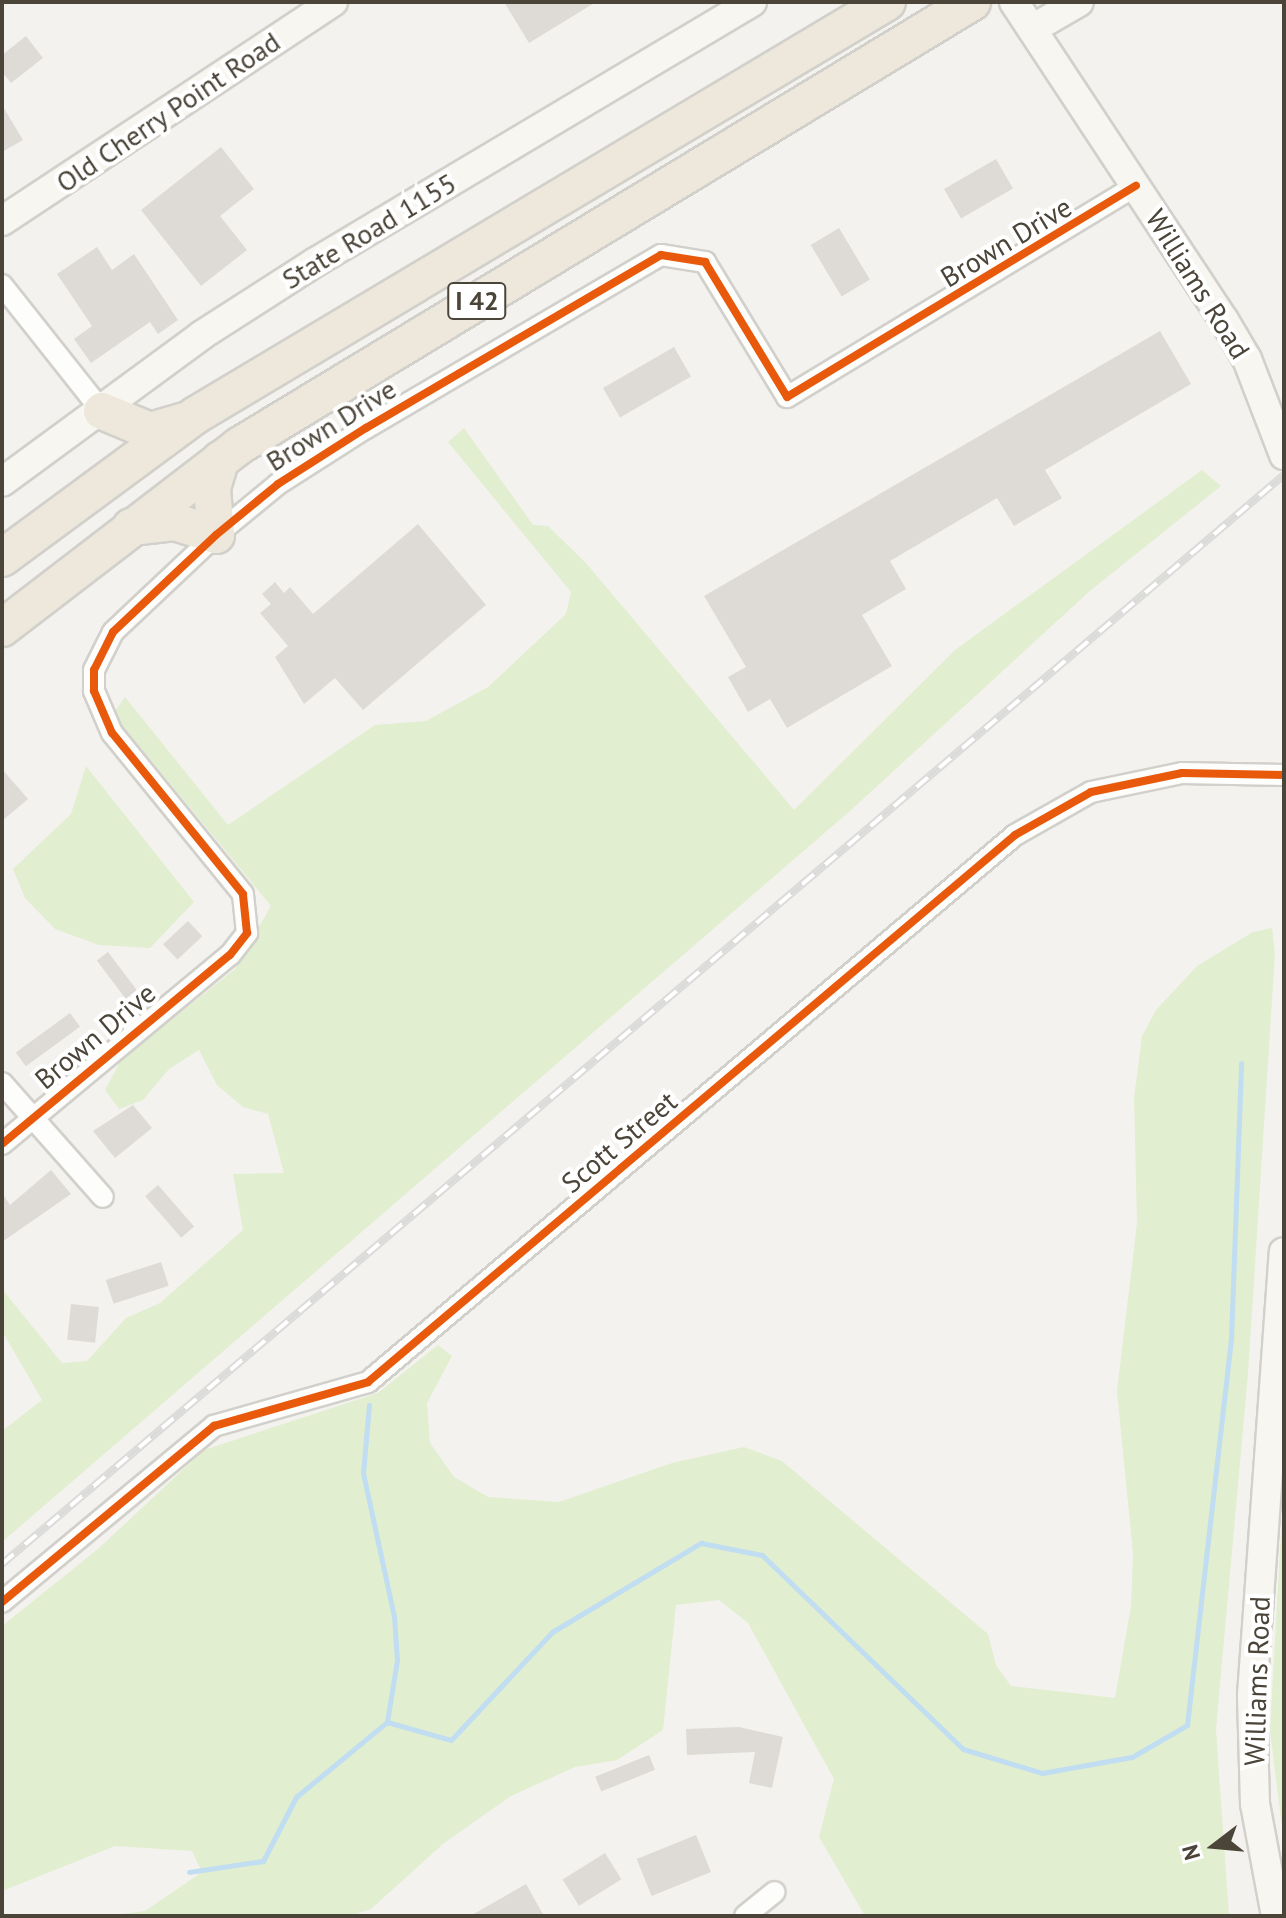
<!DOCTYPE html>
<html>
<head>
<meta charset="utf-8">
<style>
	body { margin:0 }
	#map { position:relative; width:1286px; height:1918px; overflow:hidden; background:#f4f2ee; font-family:"PT Sans",sans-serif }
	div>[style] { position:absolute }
	.green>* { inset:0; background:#e1eecf }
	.stream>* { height:5px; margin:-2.5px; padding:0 2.5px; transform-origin:2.5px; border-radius:2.5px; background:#c0ddf1 }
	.building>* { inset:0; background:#dedbd6; transform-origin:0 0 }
	.roads { filter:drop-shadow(2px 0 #d2d0cb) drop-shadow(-2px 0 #d2d0cb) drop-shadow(0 2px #d2d0cb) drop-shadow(0 -2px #d2d0cb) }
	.street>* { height:20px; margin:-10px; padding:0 10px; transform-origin:10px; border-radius:10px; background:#fdfdfc }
	.secondary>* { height:28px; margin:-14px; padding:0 14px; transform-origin:14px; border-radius:14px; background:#f7f6f1 }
	.highway>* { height:36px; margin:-18px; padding:0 18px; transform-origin:18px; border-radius:18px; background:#ede8db }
	.rail>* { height:8px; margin-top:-4px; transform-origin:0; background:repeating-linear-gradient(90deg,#fff 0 15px,#dbdbda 0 30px); box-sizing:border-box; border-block:2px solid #dbdbda }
	.cycleway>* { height:8px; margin:-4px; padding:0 4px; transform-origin:4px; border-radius:4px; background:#e8590c }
	span { translate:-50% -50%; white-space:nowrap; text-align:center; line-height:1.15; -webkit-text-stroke:8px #fff; paint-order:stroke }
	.shield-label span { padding:2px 6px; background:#fff; border:2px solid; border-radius:6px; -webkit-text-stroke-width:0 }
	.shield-label { font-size:26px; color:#4b4439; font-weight:700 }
	.street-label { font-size:28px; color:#4b4439 }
	.frame { position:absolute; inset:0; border:4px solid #4b4439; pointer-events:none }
	.north { position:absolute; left:1174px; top:1806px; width:80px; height:80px; -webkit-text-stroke:6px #fff; paint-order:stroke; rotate:254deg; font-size:22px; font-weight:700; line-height:32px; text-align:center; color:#4b4439 }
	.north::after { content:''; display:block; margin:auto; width:28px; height:36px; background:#4b4439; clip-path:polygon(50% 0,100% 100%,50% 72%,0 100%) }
</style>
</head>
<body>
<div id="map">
	<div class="green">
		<i style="clip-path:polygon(464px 428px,533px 525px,548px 526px,586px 563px,794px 810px,955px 650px,1202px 470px,1221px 486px,1091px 590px,850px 811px,2px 1542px,2px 1431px,42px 1400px,2px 1331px,2px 1289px,62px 1363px,87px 1361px,126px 1318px,160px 1303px,243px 1230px,233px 1174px,284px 1173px,268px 1114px,243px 1107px,217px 1085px,199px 1050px,169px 1069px,143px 1100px,119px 1109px,105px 1090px,121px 1060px,235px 969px,271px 906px,113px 714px,125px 697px,228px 825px,375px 725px,426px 721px,488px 687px,566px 614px,571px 592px,448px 442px)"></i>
		<i style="clip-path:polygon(86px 766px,194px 902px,150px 948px,99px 945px,55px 929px,25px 898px,13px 869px,71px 814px)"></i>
		<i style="clip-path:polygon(1272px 928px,1275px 954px,1248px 1374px,1216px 1729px,1229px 1916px,865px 1916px,819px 1837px,834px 1779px,748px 1623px,719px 1600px,676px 1605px,663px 1730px,617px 1760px,575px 1767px,511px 1796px,444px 1843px,371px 1909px,349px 1916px,106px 1916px,145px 1911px,202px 1872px,192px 1851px,115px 1846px,2px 1891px,2px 1626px,98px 1549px,204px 1450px,378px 1393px,438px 1345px,452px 1356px,427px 1403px,430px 1443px,454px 1477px,488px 1497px,559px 1502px,672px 1463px,744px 1447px,782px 1461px,988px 1634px,996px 1665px,1011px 1686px,1115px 1698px,1131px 1606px,1133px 1554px,1117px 1391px,1137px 1223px,1134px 1098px,1142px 1036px,1156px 1010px,1197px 966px,1253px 932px)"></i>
		<i style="clip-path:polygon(1284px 1478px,1284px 1844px,1270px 1730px)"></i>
	</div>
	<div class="stream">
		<i style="left:369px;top:1405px;width:68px;rotate:95deg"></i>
		<i style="left:363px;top:1473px;width:146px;rotate:77.8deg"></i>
		<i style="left:394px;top:1616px;width:44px;rotate:86.1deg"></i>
		<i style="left:397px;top:1660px;width:63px;rotate:99.2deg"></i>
		<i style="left:189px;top:1872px;width:75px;rotate:-8.5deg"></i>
		<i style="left:263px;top:1861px;width:72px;rotate:-62.7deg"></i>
		<i style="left:296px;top:1797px;width:118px;rotate:-39.5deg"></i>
		<i style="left:387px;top:1722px;width:66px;rotate:15.7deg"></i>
		<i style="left:451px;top:1740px;width:148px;rotate:-46.9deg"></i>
		<i style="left:552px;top:1632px;width:174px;rotate:-30.9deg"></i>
		<i style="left:701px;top:1543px;width:62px;rotate:11.1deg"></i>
		<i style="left:762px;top:1555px;width:279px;rotate:44deg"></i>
		<i style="left:963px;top:1749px;width:83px;rotate:16.9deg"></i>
		<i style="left:1042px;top:1773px;width:91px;rotate:-10.1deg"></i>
		<i style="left:1132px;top:1757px;width:64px;rotate:-30.2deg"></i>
		<i style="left:1187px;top:1725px;width:388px;rotate:-83.5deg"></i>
		<i style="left:1231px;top:1339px;width:276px;rotate:-87.9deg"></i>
	</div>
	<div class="building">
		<i style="clip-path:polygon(504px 2px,596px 2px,529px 43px)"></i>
		<i style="clip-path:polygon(26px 36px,43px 58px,11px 83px,2px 72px,2px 55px)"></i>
		<i style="clip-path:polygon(2px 105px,23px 140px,2px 152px)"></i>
		<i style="clip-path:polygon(221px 147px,254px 189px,220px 216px,247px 250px,201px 286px,141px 210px)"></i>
		<i style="left:996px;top:159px;width:34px;height:60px;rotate:60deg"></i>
		<i style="left:839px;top:228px;width:60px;height:33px;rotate:59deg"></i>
		<i style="clip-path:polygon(97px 247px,112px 270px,134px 254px,178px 320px,158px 334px,150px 322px,91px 363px,74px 339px,92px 326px,57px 274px)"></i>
		<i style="clip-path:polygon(1160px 331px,1191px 384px,1045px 470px,1062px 498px,1014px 526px,997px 498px,890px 561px,906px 589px,862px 615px,892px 666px,787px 728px,770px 699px,748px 712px,728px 677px,746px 667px,704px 596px)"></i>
		<i style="left:674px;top:347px;width:34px;height:82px;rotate:60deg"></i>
		<i style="clip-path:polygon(418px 524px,486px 605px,363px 710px,335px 678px,304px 704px,275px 657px,288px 646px,260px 613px,271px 604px,262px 594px,275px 582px,284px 593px,290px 587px,313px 614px)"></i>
		<i style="clip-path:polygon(2px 769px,28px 799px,2px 821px)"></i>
		<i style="left:188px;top:921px;width:21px;height:34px;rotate:47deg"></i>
		<i style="left:108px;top:952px;width:48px;height:14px;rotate:53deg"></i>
		<i style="left:70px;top:1013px;width:17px;height:67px;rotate:54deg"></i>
		<i style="clip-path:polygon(133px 1105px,152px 1128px,115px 1158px,93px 1131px)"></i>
		<i style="clip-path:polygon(51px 1170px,71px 1194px,2px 1242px,2px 1193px,10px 1205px)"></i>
		<i style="left:158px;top:1185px;width:55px;height:17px;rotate:49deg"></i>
		<i style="left:161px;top:1262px;width:25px;height:58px;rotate:72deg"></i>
		<i style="left:71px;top:1304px;width:28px;height:36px;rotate:6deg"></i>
		<i style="clip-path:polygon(739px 1727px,783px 1737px,772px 1788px,749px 1783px,755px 1752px,687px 1755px,686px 1729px)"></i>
		<i style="left:649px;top:1755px;width:16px;height:58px;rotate:68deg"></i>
		<i style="left:696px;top:1835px;width:40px;height:64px;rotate:68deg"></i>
		<i style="left:605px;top:1853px;width:31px;height:50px;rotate:58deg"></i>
		<i style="clip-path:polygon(526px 1884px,544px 1916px,470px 1916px)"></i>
	</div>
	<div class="roads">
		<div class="street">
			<i style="left:2px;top:285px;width:161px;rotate:51.6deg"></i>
			<i style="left:2px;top:1083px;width:152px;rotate:48.5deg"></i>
			<i style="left:2px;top:1144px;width:296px;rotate:-39.7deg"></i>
			<i style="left:230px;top:955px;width:28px;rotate:-52deg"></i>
			<i style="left:247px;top:933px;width:39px;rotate:-96deg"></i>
			<i style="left:243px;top:894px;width:208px;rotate:-129.1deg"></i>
			<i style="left:112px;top:733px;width:46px;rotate:-113.2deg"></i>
			<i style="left:94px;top:691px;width:21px;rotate:-90deg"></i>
			<i style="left:94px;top:670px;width:42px;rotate:-63.4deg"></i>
			<i style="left:113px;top:632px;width:141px;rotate:-43.3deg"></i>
			<i style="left:216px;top:535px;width:80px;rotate:-39.4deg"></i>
			<i style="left:278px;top:484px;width:104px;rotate:-32.5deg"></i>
			<i style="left:366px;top:428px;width:342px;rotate:-30.4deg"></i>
			<i style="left:661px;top:255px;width:45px;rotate:9deg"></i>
			<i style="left:705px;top:262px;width:158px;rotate:58.7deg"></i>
			<i style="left:787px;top:397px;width:408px;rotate:-31.2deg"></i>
			<i style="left:2px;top:1602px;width:276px;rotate:-39.7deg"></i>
			<i style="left:214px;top:1426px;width:160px;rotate:-15.9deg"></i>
			<i style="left:368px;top:1382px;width:847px;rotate:-40.21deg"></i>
			<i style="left:1015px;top:835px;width:87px;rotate:-29.5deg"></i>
			<i style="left:1091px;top:792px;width:93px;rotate:-11.8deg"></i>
			<i style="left:1182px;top:773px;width:102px;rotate:1.1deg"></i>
			<i style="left:745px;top:1916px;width:38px;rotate:-39deg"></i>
		</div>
		<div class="secondary">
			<i style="left:1014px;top:2px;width:381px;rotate:56.6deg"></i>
			<i style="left:1224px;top:320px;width:45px;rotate:59.5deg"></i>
			<i style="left:1247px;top:359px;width:103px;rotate:68.9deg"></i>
			<i style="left:1032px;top:29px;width:54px;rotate:-29.9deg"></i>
			<i style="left:2px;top:221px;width:397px;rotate:-33.5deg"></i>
			<i style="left:2px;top:482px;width:248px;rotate:-36.3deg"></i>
			<i style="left:202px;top:335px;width:133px;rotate:-32.7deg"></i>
			<i style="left:314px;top:263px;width:510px;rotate:-30.79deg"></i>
			<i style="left:1276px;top:1916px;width:114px;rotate:-100.6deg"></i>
			<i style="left:1255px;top:1804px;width:109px;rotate:-91.6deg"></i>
			<i style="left:1252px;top:1695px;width:444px;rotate:-85.9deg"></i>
		</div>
		<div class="highway">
			<i style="left:102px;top:411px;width:52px;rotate:22.6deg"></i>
			<i style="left:150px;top:431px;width:35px;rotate:-16deg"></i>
			<i style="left:131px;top:527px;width:44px;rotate:-6.5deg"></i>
			<i style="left:175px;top:522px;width:43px;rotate:17.6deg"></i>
			<i style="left:216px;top:535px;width:47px;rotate:-94.9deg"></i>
			<i style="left:212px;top:488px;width:30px;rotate:-73deg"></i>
			<i style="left:2px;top:558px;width:241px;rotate:-36.4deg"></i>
			<i style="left:196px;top:415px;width:805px;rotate:-30.87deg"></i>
			<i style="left:2px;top:628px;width:299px;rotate:-37.5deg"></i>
			<i style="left:239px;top:446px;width:857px;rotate:-31.2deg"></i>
		</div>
	</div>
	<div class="rail">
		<i style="left:2px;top:1564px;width:1682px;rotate:-40.35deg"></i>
	</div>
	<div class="cycleway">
		<i style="left:2px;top:1144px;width:296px;rotate:-39.7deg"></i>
		<i style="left:230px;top:955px;width:28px;rotate:-52deg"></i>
		<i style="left:247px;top:933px;width:39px;rotate:-96deg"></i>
		<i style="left:243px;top:894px;width:208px;rotate:-129.1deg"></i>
		<i style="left:112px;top:733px;width:46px;rotate:-113.2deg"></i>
		<i style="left:94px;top:691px;width:21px;rotate:-90deg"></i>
		<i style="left:94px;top:670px;width:42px;rotate:-63.4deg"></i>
		<i style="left:113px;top:632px;width:141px;rotate:-43.3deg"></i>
		<i style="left:216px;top:535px;width:80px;rotate:-39.4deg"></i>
		<i style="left:278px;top:484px;width:104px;rotate:-32.5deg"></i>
		<i style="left:366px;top:428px;width:342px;rotate:-30.4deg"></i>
		<i style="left:661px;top:255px;width:45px;rotate:9deg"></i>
		<i style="left:705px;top:262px;width:158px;rotate:58.7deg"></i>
		<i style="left:787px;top:397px;width:408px;rotate:-31.2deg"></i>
		<i style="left:2px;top:1602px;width:276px;rotate:-39.7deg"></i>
		<i style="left:214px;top:1426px;width:160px;rotate:-15.9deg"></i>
		<i style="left:368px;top:1382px;width:847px;rotate:-40.21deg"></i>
		<i style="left:1015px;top:835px;width:87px;rotate:-29.5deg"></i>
		<i style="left:1091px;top:792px;width:93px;rotate:-11.8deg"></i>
		<i style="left:1182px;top:773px;width:102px;rotate:1.1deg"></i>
	</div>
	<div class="shield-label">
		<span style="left:477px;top:301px">I 42</span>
	</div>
	<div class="street-label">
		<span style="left:168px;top:112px;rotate:-34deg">Old Cherry Point Road</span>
		<span style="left:369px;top:231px;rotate:-31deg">State Road 1155</span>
		<span style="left:1006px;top:242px;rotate:-31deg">Brown Drive</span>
		<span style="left:1198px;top:284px;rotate:58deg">Williams Road</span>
		<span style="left:331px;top:425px;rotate:-32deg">Brown Drive</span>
		<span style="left:95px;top:1036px;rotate:-40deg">Brown Drive</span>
		<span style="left:619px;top:1142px;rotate:-40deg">Scott Street</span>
		<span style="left:1257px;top:1681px;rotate:-88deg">Williams Road</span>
	</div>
	<div class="frame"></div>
	<div class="north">N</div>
</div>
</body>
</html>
